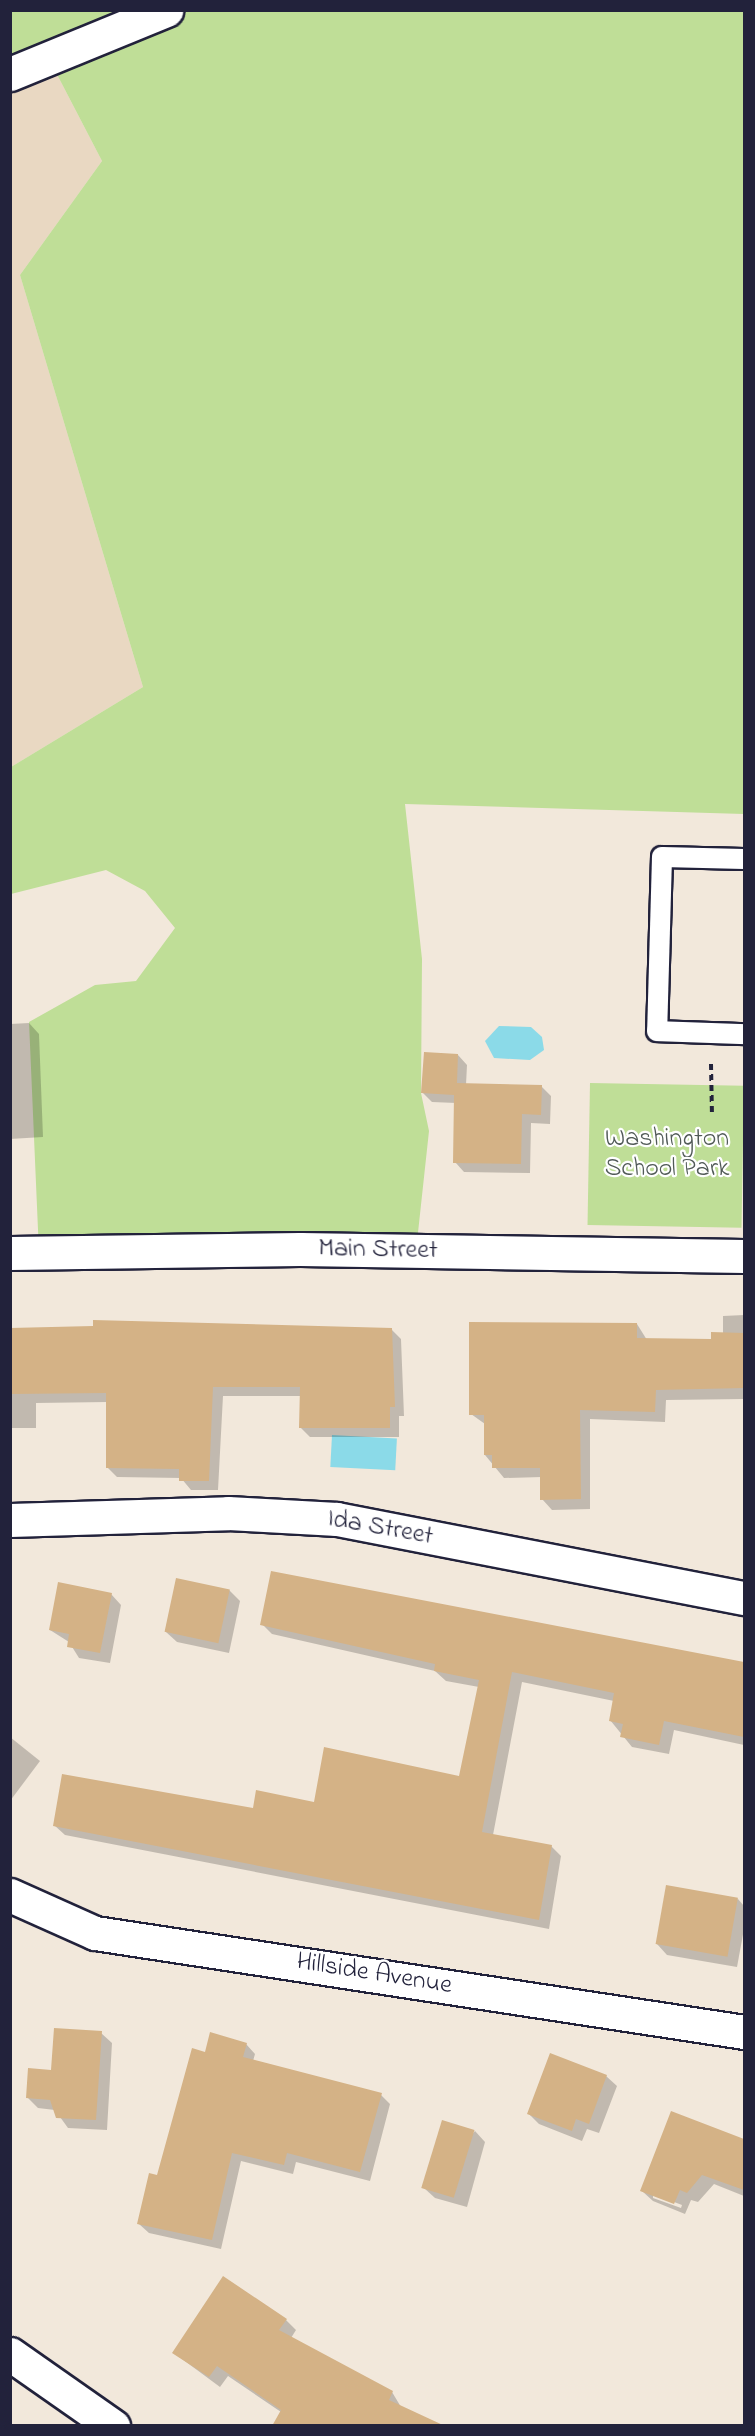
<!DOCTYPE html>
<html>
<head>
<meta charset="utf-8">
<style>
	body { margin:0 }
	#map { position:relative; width:755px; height:2436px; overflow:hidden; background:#f2e8db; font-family:"Indie Flower",sans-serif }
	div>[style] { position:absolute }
	.built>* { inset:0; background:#e9d8c2 }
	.green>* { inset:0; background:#bfde97; transform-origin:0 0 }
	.water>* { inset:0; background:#8bdae8; transform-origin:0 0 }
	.shadow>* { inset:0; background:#0003 }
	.building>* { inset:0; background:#d4b286; transform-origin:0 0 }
	.path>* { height:4px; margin-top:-2px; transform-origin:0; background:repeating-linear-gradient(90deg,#22223b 0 6px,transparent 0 10.5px) }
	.roads { filter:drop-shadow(2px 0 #22223b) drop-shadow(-2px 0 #22223b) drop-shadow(0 2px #22223b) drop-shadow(0 -2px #22223b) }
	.service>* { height:20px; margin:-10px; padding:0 10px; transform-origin:10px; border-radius:10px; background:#fff }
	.minor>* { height:33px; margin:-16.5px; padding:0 16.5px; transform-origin:16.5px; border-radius:16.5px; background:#fff }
	.secondary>* { height:33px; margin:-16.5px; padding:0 16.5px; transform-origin:16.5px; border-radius:16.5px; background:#fff }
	span { translate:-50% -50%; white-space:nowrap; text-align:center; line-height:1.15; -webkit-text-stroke:4.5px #fff; paint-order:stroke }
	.park-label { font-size:26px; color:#515a57 }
	.street-label { font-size:26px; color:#22223b }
	.frame { position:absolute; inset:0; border:12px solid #22223b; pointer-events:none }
</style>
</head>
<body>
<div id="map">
	<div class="built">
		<i style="clip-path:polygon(49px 59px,102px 161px,20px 275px,143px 687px,11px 767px,11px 74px)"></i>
	</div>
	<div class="green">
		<i style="clip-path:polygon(11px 11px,744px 11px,744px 814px,405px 804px,422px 959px,421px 1093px,429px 1131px,416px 1251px,39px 1253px,29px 1022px,95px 985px,136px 981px,175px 928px,145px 891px,106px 870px,11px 894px,11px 767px,143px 687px,20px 275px,102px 161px,49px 59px,11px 74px)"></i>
		<i style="left:590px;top:1083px;width:154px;height:142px;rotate:1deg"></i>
	</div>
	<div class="water">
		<i style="clip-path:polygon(499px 1026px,531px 1027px,542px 1037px,544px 1050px,530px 1060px,494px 1058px,485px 1041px)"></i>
		<i style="left:332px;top:1435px;width:65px;height:32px;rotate:3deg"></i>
	</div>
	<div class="shadow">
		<i style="clip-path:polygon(29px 1023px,39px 1034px,43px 1137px,10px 1139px,10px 1024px)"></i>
		<i style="clip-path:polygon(458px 1055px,467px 1065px,466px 1085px,541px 1086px,551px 1096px,550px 1124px,531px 1123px,530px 1173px,464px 1172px,455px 1162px,456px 1103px,432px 1102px,422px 1092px)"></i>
		<i style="clip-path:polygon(744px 1315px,744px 1399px,666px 1400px,665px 1422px,590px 1419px,590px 1509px,552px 1510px,542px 1499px,542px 1477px,504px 1478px,485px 1455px,485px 1424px,471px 1414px,637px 1324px,647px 1340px,712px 1341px,723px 1334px,723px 1316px)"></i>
		<i style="clip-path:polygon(10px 1329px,391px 1329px,401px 1339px,404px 1416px,399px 1416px,399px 1437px,310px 1437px,300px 1427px,301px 1396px,223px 1396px,218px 1490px,191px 1490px,181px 1478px,117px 1477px,107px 1467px,108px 1402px,36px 1403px,36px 1428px,10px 1428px)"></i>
		<i style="clip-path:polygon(272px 1573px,744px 1663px,744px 1745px,674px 1730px,669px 1754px,632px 1747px,610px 1720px,614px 1701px,522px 1682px,493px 1835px,551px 1846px,561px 1856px,549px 1929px,65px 1835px,54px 1825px,315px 1804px,460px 1778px,479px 1687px,446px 1681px,435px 1671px,272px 1634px,262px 1624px)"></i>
		<i style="clip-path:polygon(229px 1590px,240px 1601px,229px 1653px,177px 1642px,166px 1632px)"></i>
		<i style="clip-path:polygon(111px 1594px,121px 1605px,110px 1663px,79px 1658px,69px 1642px,50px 1630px)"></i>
		<i style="clip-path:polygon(10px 1737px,40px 1761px,10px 1801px)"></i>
		<i style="clip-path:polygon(738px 1899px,744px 1906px,744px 1929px,737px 1967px,667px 1955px,657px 1944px)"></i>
		<i style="clip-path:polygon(101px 2033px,112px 2043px,107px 2130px,68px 2128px,55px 2110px,38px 2108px,28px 2098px)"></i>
		<i style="clip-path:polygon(246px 2044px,255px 2054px,253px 2061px,381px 2095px,390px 2104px,370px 2181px,296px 2162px,293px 2174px,241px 2161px,221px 2249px,149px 2233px,139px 2224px,206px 2054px)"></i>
		<i style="clip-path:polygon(606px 2076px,617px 2086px,599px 2133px,587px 2129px,582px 2141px,539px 2124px,529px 2114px)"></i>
		<i style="clip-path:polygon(evenodd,672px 2113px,744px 2140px,744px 2196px,714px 2184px,698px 2202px,691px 2200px,685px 2214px,653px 2201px,642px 2191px,672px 2113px,653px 2194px,682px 2205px,681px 2208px,653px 2198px,653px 2194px)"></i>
		<i style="clip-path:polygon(475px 2131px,485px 2142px,467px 2207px,435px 2198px,424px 2188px)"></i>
		<i style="clip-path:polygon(286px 2320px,296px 2330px,291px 2338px,392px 2392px,401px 2407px,281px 2412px,228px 2376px,220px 2387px,174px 2353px)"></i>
	</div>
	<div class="building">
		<i style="clip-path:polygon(424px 1052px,458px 1054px,457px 1083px,542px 1085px,541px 1115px,522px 1114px,521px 1164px,453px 1163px,454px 1095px,421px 1093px)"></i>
		<i style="clip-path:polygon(93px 1320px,392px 1328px,395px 1407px,390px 1407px,390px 1428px,299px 1428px,300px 1387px,213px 1387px,209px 1481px,179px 1481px,179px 1469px,106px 1468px,106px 1393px,10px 1394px,10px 1328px,93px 1326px)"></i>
		<i style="clip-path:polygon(469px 1322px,637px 1323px,637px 1338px,711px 1339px,711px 1332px,744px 1333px,744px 1388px,656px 1390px,655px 1412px,580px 1410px,581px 1499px,540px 1500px,540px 1468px,492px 1468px,492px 1455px,484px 1455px,484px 1415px,469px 1415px)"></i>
		<i style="clip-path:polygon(271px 1571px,744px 1662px,744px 1737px,664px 1721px,659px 1745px,620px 1737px,623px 1724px,609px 1721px,614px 1693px,512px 1672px,482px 1832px,552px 1845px,539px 1920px,53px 1826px,62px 1774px,253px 1808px,256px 1790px,314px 1802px,324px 1747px,459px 1776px,479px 1680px,434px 1671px,435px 1664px,260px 1625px)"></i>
		<i style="left:176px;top:1578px;width:55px;height:55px;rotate:12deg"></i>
		<i style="clip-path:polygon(58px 1582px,112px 1593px,100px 1653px,67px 1647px,69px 1634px,49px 1630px)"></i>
		<i style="left:666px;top:1885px;width:73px;height:60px;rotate:10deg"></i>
		<i style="clip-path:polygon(54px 2028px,102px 2031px,96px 2120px,56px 2118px,50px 2100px,26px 2098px,28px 2068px,51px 2070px)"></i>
		<i style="clip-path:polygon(210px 2032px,247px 2043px,243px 2057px,382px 2093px,360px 2172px,287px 2153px,284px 2165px,232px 2153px,212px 2240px,137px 2224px,149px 2173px,157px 2175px,192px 2048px,205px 2052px)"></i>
		<i style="clip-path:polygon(550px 2053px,607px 2075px,589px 2124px,576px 2119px,572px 2131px,527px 2114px)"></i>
		<i style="clip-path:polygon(671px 2111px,744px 2139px,744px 2190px,702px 2175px,687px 2193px,680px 2190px,674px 2204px,640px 2191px)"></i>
		<i style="left:442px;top:2120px;width:34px;height:71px;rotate:17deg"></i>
		<i style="clip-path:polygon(223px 2276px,287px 2319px,279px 2330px,393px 2391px,389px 2400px,445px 2426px,272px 2426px,281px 2410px,217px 2366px,209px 2377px,172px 2353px)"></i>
	</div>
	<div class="path">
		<i style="left:711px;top:1064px;width:50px;rotate:88.9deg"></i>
	</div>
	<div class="roads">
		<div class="service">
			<i style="left:744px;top:859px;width:82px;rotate:-178.6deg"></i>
			<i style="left:662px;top:857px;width:174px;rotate:91.6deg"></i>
			<i style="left:657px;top:1031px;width:87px;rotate:2deg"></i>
		</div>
		<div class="minor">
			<i style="left:10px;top:74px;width:169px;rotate:-22.3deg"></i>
			<i style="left:10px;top:1520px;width:218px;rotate:-1.8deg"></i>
			<i style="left:228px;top:1513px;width:109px;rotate:3.2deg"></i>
			<i style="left:337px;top:1519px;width:415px;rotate:11deg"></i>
			<i style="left:10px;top:1895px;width:93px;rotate:24.1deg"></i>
			<i style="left:95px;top:1933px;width:657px;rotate:8.67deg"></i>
			<i style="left:10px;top:2354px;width:126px;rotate:35deg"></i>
		</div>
		<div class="secondary">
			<i style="left:10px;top:1253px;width:290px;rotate:-0.8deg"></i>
			<i style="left:300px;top:1249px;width:444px;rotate:0.9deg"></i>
		</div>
	</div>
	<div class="park-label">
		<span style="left:667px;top:1155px">Washington<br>School Park</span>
	</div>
	<div class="street-label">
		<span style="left:378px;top:1251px;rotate:1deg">Main Street</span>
		<span style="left:380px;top:1529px;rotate:10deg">Ida Street</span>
		<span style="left:374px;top:1975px;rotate:9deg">Hillside Avenue</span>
	</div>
	<div class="frame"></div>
</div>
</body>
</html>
